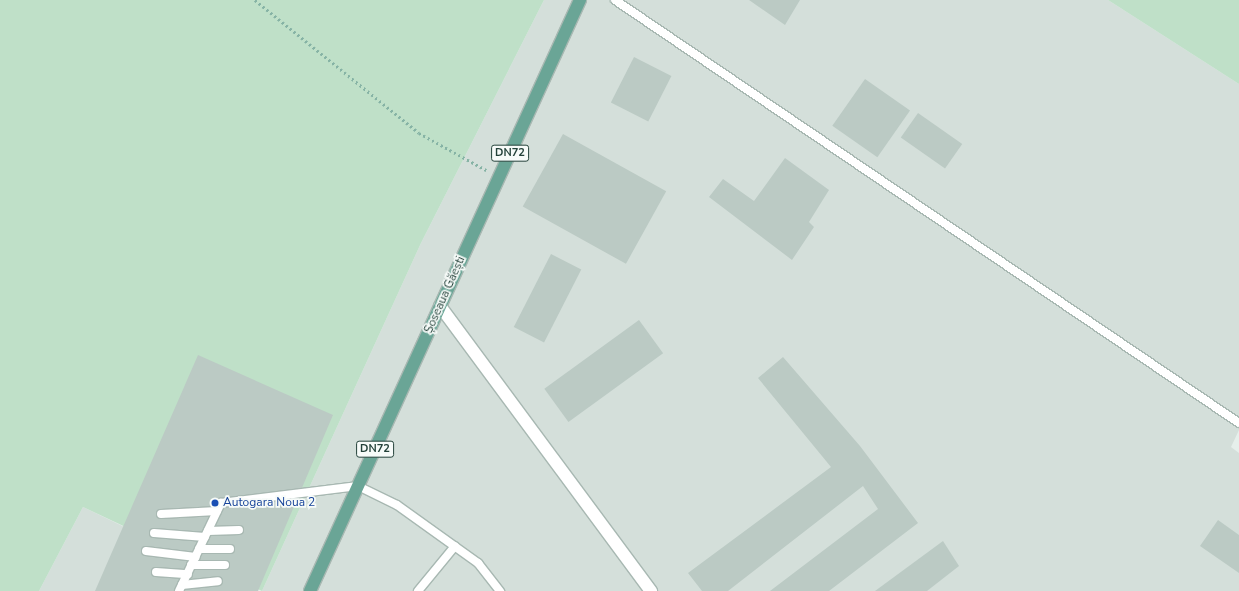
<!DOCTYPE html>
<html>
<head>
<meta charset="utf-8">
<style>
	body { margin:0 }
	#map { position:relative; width:1239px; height:591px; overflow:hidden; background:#e6efeb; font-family:"Nunito Sans",sans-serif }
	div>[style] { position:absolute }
	.built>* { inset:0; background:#d4dfda }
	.green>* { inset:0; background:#bfe0c8 }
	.building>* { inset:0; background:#bbcac4; transform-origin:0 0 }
	.path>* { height:2.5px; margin-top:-1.25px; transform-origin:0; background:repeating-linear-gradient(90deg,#86b3a5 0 2px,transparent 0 5px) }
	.roads { filter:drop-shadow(1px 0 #a8b8b2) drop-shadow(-1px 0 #a8b8b2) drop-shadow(0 1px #a8b8b2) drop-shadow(0 -1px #a8b8b2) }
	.service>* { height:8px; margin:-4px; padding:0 4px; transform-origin:4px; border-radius:4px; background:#fff }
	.minor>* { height:12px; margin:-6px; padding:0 6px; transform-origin:6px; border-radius:6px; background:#fff }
	.primary>* { height:12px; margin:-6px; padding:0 6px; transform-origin:6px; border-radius:6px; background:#6aa596 }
	.dots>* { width:11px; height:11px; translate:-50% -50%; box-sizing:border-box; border:2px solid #f7fbf9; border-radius:50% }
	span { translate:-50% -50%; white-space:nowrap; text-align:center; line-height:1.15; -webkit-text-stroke:3.5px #f7fbf9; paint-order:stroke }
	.shield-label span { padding:1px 3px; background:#f7fbf9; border:1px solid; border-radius:3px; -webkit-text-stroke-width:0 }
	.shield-label { font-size:11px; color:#24423a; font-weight:700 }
	.street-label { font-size:12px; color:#24423a }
	.transit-label { font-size:12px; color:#164399 }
	.left { translate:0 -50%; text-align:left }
</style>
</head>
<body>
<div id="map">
	<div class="built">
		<i style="clip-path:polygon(544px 0,1108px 0,1239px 84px,1239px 430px,1231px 447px,1239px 453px,1239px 591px,262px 591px,421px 243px)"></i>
		<i style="clip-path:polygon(83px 507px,257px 591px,39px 591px)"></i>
	</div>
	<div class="green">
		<i style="clip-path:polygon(0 0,544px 0,421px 243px,262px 591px,83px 507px,39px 591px,0 591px)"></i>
		<i style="clip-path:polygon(1108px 0,1239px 0,1239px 84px)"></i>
	</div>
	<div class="building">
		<i style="clip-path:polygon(749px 0,800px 0,785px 25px)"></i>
		<i style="left:634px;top:57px;width:42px;height:51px;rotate:27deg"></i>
		<i style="left:865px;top:79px;width:55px;height:57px;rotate:35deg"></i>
		<i style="left:918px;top:113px;width:54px;height:30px;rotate:35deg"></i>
		<i style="left:563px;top:134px;width:118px;height:83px;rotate:29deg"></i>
		<i style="clip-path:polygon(785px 158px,829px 190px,809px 222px,814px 227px,792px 260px,709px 197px,723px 179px,754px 201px)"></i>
		<i style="left:551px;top:254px;width:34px;height:82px;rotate:27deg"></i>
		<i style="left:639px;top:320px;width:41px;height:117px;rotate:54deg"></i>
		<i style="clip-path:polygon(198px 355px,333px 415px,258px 591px,95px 591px)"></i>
		<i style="clip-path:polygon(783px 357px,860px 446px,918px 523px,829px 591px,770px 591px,878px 509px,863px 486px,728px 591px,702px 591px,688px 573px,831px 467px,758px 378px)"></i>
		<i style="clip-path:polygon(1218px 520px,1239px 535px,1239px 573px,1200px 546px)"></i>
		<i style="clip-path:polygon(943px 541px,959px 566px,927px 591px,875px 591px)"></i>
	</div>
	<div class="path">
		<i style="left:255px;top:0;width:211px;rotate:39deg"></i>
		<i style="left:419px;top:133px;width:77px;rotate:28.9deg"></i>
	</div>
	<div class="roads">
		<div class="service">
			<i style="left:615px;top:0;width:754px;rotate:34.13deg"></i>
			<i style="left:161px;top:514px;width:56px;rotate:-3.1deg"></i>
			<i style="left:208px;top:531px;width:31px;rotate:-2deg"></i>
			<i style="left:154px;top:533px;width:51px;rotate:4.5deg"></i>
			<i style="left:199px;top:549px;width:31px"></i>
			<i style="left:146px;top:551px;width:50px;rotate:6.8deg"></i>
			<i style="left:191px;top:565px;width:34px"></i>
			<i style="left:156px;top:572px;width:32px;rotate:4deg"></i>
			<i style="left:182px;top:585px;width:36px;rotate:-6deg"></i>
			<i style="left:179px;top:591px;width:98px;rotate:-64.5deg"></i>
			<i style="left:221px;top:503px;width:138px;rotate:-7.1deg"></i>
			<i style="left:358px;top:486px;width:43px;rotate:26deg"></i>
			<i style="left:397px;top:505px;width:100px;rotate:35.6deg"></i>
			<i style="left:478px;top:563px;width:36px;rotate:52deg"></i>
			<i style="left:418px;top:591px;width:58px;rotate:-50.6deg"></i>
		</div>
		<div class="minor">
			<i style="left:440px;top:306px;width:355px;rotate:53.5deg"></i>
		</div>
		<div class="primary">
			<i style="left:310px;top:591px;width:650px;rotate:-65.45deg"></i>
		</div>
	</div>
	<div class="dots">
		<i style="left:215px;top:503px;background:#1a4fb4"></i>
	</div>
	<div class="shield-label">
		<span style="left:510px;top:153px">DN72</span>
		<span style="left:375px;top:449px">DN72</span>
	</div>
	<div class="street-label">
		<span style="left:445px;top:295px;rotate:-66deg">Șoseaua Găești</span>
	</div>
	<div class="transit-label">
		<span class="left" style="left:223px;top:503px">Autogara Noua 2</span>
	</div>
</div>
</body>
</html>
